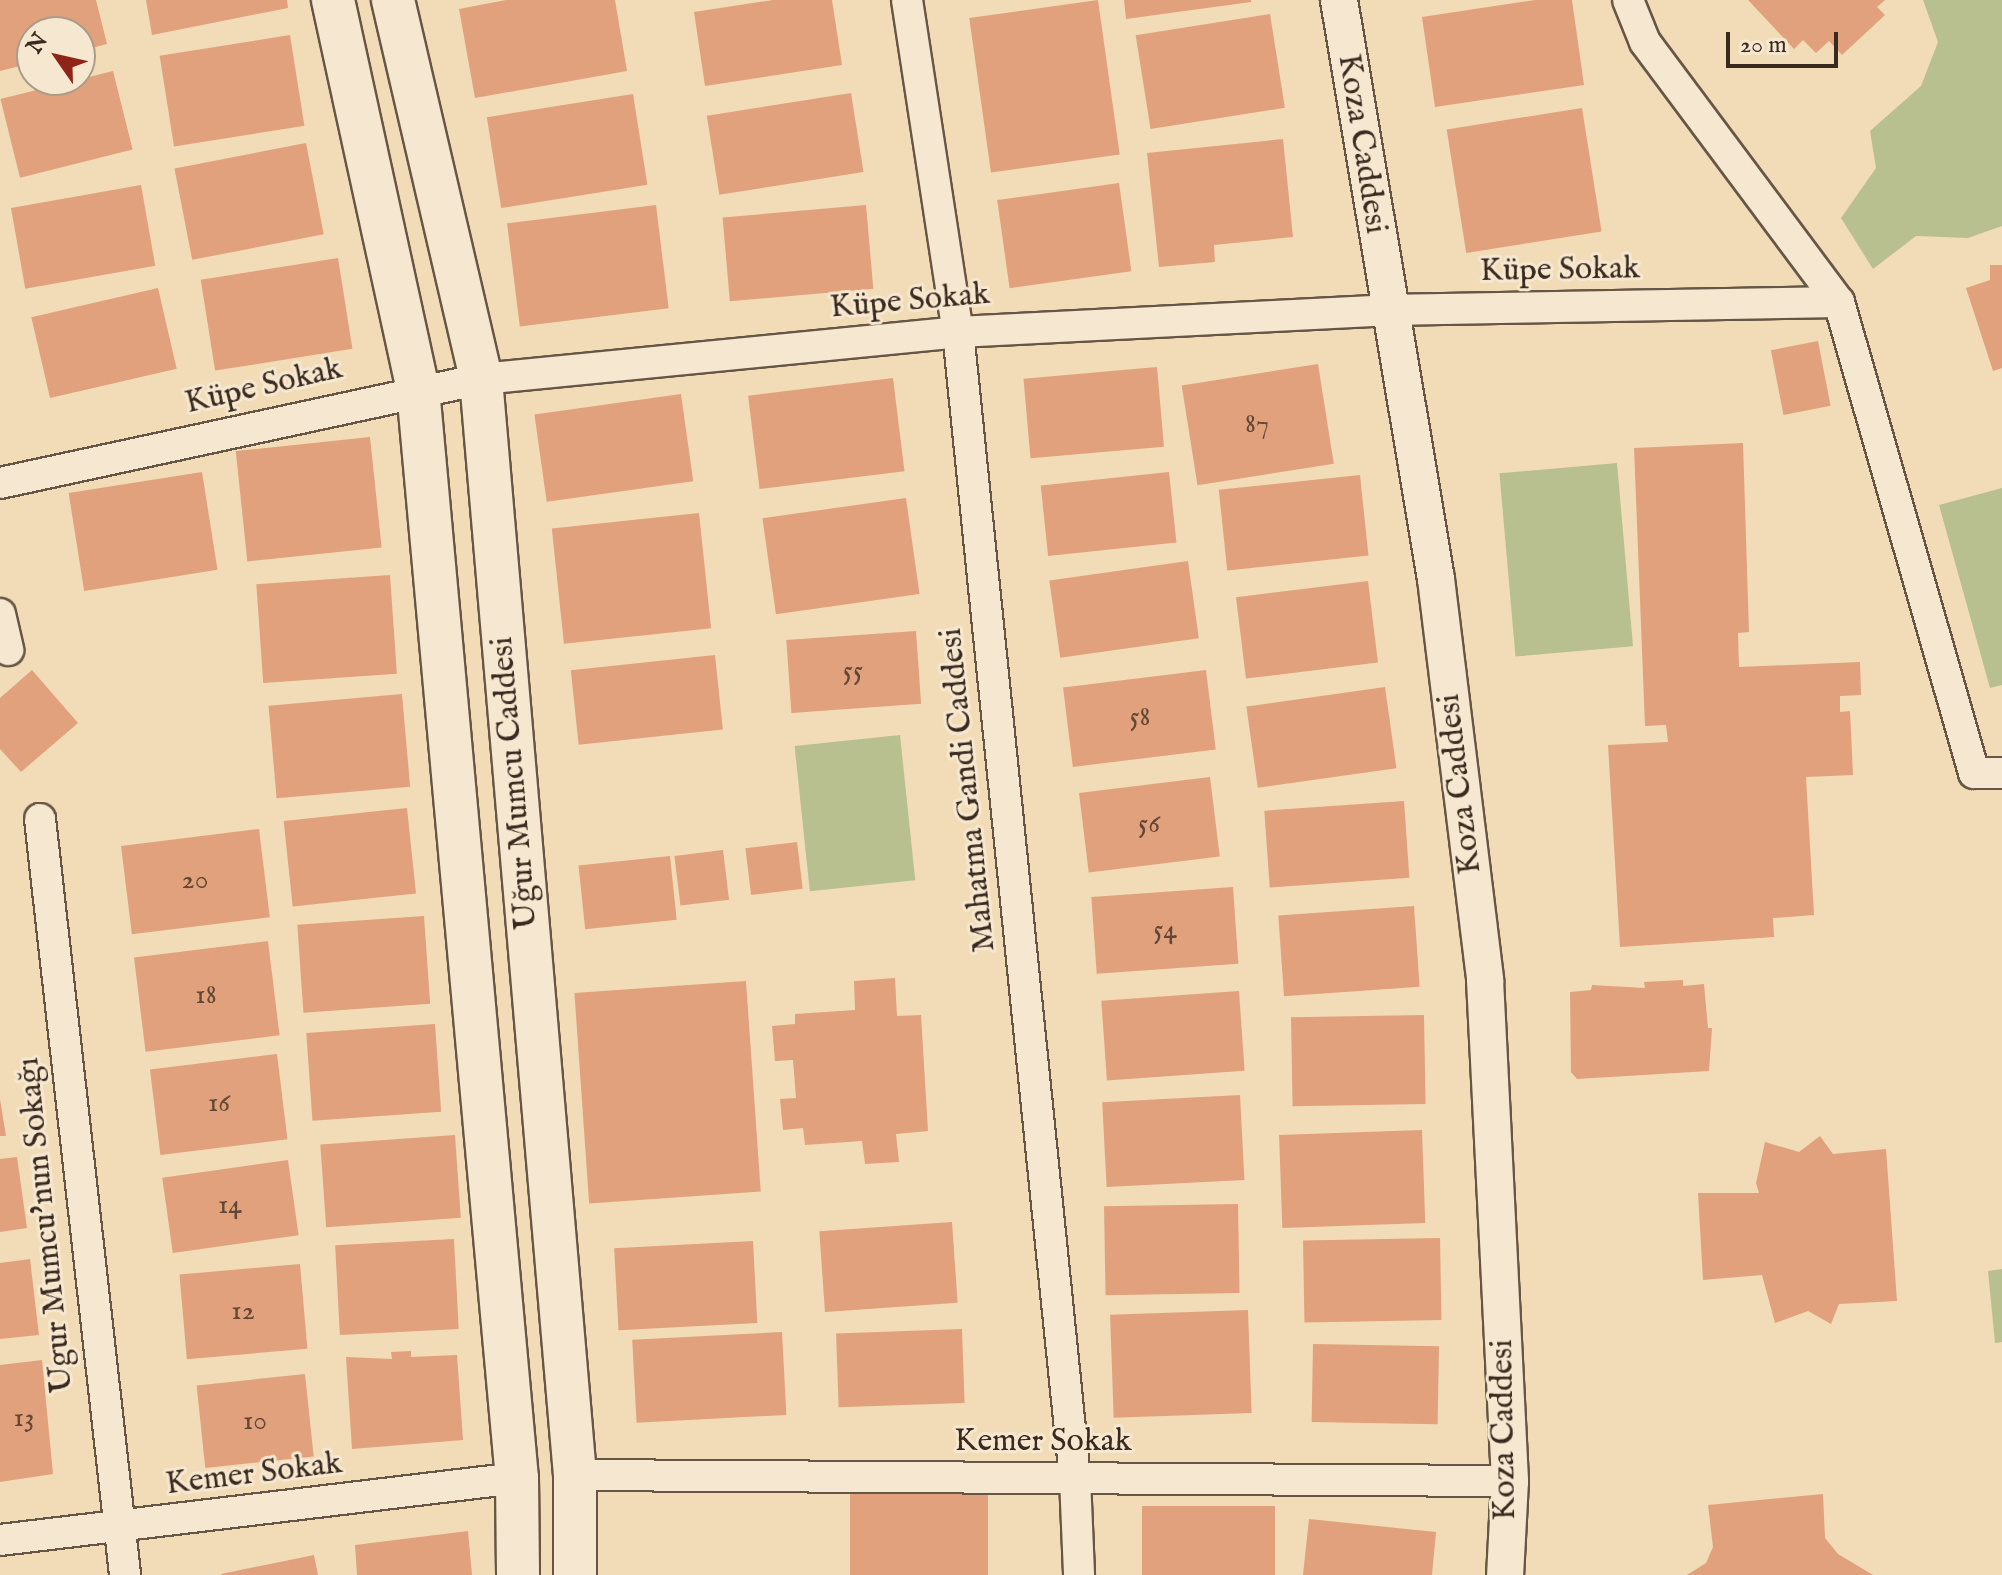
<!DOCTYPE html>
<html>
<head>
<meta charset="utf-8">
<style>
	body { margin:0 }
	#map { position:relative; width:2002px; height:1575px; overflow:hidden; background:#f1dcb7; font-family:"IM FELL English",serif }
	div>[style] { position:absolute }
	.green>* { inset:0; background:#b9c08f; transform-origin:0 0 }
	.building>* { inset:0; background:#e1a17c; transform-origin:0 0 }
	.roads { filter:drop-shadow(2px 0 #675645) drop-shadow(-2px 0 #675645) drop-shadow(0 2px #675645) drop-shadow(0 -2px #675645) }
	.minor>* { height:30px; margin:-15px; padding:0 15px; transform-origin:15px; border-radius:15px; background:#f6e8d0 }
	.tertiary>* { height:36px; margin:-18px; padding:0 18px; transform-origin:18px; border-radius:18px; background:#f6e8d0 }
	.secondary>* { height:42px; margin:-21px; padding:0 21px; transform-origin:21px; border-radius:21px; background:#f6e8d0 }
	span { translate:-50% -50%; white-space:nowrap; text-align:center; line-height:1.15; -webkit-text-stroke:6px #f6e8d0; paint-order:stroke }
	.number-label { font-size:28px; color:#634736 }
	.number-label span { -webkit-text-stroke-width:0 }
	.street-label { font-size:32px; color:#39291f }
	.north { position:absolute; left:16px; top:16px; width:80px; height:80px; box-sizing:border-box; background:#f6e8d0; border:2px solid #aa9c89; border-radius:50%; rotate:304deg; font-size:22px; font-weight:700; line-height:32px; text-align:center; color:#39291f }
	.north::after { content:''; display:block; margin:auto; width:28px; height:36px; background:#8f2418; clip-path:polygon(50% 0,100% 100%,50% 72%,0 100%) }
	.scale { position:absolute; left:1726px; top:32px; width:112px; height:36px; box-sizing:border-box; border:4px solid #39291f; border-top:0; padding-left:10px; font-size:24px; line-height:28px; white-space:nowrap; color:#39291f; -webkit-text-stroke:6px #f6e8d0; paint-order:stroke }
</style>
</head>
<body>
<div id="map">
	<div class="green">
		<i style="clip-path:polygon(1923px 0,2002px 0,2002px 226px,1968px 238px,1916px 236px,1873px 269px,1841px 218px,1876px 168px,1870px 131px,1921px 86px,1938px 42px)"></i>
		<i style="left:1617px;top:463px;width:184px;height:118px;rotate:85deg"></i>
		<i style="clip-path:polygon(2002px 488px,2002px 685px,1990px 688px,1939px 505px)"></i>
		<i style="left:900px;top:735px;width:146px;height:106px;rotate:84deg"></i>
		<i style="clip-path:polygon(2002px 1269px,2002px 1342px,1995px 1343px,1988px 1271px)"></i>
	</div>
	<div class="building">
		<i style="clip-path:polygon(0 0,96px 0,107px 44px,80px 51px,80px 32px,32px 32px,32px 63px,0 71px)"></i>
		<i style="clip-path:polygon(146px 0,287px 0,288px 8px,152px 35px)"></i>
		<i style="clip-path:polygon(506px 0,615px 0,627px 71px,475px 98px,459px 9px)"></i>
		<i style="clip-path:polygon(773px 0,832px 0,842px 65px,705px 86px,694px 12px)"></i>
		<i style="left:1098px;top:0;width:156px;height:130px;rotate:82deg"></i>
		<i style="clip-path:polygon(1124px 0,1251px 0,1251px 2px,1126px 19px)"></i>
		<i style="clip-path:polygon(1535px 0,1572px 0,1584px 85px,1435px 107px,1422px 17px)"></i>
		<i style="clip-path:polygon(1748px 0,1885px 0,1877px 7px,1885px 15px,1842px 55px,1829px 41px,1816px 53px,1803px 40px,1794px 49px)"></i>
		<i style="left:1270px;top:14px;width:95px;height:136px;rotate:81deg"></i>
		<i style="left:290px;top:35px;width:92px;height:132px;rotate:81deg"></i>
		<i style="left:113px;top:71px;width:81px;height:116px;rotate:76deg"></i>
		<i style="left:851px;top:93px;width:80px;height:146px;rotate:81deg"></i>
		<i style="left:633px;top:94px;width:92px;height:148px;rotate:81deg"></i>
		<i style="left:1582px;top:108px;width:125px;height:137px;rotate:81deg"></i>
		<i style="clip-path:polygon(1283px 139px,1293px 237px,1214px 245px,1215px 262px,1159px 267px,1147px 153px)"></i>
		<i style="left:306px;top:143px;width:93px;height:134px;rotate:79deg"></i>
		<i style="left:1119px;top:183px;width:89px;height:123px;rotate:82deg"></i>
		<i style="left:141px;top:185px;width:82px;height:132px;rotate:80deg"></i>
		<i style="left:656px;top:205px;width:104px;height:150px;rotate:83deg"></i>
		<i style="left:866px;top:205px;width:84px;height:144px;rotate:85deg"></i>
		<i style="left:338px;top:258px;width:92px;height:139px;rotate:81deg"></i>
		<i style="clip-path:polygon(1990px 265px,2002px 265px,2002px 368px,1993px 371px,1966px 288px,1990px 280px)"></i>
		<i style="left:158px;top:288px;width:83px;height:130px;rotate:77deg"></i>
		<i style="left:1818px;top:341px;width:66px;height:48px;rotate:79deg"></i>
		<i style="left:1318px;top:364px;width:101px;height:138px;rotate:81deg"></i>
		<i style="left:1157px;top:367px;width:80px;height:134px;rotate:85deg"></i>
		<i style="left:893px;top:378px;width:94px;height:146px;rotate:83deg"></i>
		<i style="left:681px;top:394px;width:88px;height:148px;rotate:82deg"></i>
		<i style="left:370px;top:437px;width:111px;height:135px;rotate:84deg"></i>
		<i style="clip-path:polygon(1743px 443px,1749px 632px,1738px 633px,1739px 667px,1860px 662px,1861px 695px,1840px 696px,1840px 712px,1850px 711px,1853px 775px,1806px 777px,1814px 915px,1773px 918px,1774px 937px,1620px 947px,1608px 745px,1668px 742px,1666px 725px,1645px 726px,1634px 448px)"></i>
		<i style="left:202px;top:472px;width:99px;height:135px;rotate:81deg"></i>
		<i style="left:1169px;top:472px;width:71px;height:129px;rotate:84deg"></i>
		<i style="left:1360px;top:475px;width:81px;height:142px;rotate:84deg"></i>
		<i style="left:906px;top:498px;width:97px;height:145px;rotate:82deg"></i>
		<i style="left:699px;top:513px;width:116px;height:148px;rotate:84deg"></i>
		<i style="left:1188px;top:561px;width:78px;height:140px;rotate:82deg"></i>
		<i style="left:390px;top:575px;width:99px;height:134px;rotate:86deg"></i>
		<i style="left:1368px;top:581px;width:82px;height:133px;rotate:83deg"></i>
		<i style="left:916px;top:631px;width:73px;height:130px;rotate:86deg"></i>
		<i style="left:715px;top:655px;width:75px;height:145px;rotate:84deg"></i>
		<i style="clip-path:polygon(32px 670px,78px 723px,21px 772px,0 749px,0 698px)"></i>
		<i style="left:1206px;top:670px;width:80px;height:144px;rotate:83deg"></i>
		<i style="left:1385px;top:687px;width:82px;height:140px;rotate:82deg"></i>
		<i style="left:402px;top:694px;width:93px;height:134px;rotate:85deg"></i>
		<i style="left:1210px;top:777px;width:80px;height:132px;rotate:83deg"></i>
		<i style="left:1404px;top:801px;width:77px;height:140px;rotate:86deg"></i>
		<i style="left:407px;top:808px;width:86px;height:124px;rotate:84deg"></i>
		<i style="left:259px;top:829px;width:89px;height:139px;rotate:83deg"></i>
		<i style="left:797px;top:842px;width:47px;height:52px;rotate:83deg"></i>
		<i style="left:723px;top:850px;width:50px;height:49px;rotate:83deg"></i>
		<i style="left:670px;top:856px;width:64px;height:92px;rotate:84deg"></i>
		<i style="left:1233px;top:887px;width:77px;height:142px;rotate:86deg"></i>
		<i style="left:1414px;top:906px;width:81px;height:136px;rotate:86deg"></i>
		<i style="left:424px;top:916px;width:88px;height:127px;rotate:86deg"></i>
		<i style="left:268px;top:941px;width:95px;height:135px;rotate:83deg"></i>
		<i style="clip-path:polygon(895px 978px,897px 1016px,921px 1015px,928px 1131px,896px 1134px,899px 1162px,865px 1164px,862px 1141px,805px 1145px,803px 1128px,783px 1130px,780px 1099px,796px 1098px,793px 1060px,775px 1061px,772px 1026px,795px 1024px,795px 1014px,855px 1010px,854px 981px)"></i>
		<i style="clip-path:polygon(1683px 980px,1683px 986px,1704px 984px,1708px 1028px,1712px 1028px,1709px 1071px,1577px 1079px,1571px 1072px,1570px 992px,1591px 990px,1592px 985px,1645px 988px,1644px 982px)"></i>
		<i style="left:746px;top:981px;width:211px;height:172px;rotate:86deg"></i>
		<i style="left:1239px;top:991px;width:80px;height:138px;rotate:86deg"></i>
		<i style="left:1424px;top:1015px;width:89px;height:133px;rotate:89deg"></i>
		<i style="left:435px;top:1024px;width:88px;height:129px;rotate:86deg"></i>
		<i style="left:277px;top:1054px;width:86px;height:128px;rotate:83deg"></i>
		<i style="left:1240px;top:1095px;width:85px;height:138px;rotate:87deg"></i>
		<i style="clip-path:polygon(0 1099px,6px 1136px,0 1136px)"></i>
		<i style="left:1422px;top:1130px;width:93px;height:143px;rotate:88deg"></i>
		<i style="left:455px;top:1135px;width:83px;height:135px;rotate:86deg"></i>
		<i style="clip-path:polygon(1820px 1136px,1833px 1154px,1886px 1149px,1897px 1301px,1839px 1304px,1831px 1324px,1808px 1311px,1775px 1323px,1762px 1275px,1703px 1280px,1698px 1193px,1759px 1193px,1756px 1183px,1765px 1142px,1799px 1152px)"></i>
		<i style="clip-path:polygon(17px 1157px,27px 1228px,0 1232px,0 1159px)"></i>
		<i style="left:288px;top:1160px;width:76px;height:127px;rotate:82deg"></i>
		<i style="left:1238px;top:1204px;width:89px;height:134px;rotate:89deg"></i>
		<i style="left:952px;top:1222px;width:81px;height:133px;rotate:86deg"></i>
		<i style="left:1440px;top:1238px;width:82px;height:137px;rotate:89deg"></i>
		<i style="left:454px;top:1239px;width:90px;height:119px;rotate:87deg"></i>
		<i style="left:753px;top:1241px;width:82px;height:139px;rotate:87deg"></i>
		<i style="clip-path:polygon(30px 1259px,39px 1335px,0 1339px,0 1263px)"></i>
		<i style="left:300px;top:1264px;width:85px;height:121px;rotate:85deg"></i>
		<i style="left:1248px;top:1310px;width:103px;height:138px;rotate:88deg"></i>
		<i style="left:962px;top:1329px;width:74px;height:126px;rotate:88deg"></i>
		<i style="left:782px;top:1332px;width:83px;height:150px;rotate:87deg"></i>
		<i style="left:1313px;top:1344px;width:126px;height:78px;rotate:1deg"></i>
		<i style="clip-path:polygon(411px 1351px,411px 1357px,457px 1355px,463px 1440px,352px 1449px,346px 1357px,392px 1359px,391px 1352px)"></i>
		<i style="clip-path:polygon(42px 1360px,53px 1474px,0 1482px,0 1365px)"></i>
		<i style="left:305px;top:1374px;width:83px;height:109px;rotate:84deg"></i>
		<i style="left:988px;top:1494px;width:81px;height:138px;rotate:90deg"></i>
		<i style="clip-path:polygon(1823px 1494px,1825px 1538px,1838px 1554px,1873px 1575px,1687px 1575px,1706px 1563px,1713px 1547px,1708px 1505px)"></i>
		<i style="left:1142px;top:1506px;width:133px;height:69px"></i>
		<i style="clip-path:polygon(1309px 1519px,1436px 1532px,1432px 1575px,1303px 1575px)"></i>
		<i style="clip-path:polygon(468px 1531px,472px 1575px,357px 1575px,355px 1545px)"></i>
		<i style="clip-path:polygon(314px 1555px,318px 1575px,222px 1575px,221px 1574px)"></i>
	</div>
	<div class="roads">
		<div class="minor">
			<i style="left:907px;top:0;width:336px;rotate:81.3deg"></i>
			<i style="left:958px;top:332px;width:1152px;rotate:84.17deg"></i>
			<i style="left:1075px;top:1478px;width:97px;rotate:87.6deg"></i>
			<i style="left:1628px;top:0;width:45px;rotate:68deg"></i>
			<i style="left:1645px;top:42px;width:324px;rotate:53.3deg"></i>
			<i style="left:1839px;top:302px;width:490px;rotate:74deg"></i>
			<i style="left:1974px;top:773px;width:28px"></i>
			<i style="left:0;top:483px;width:492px;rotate:-12.2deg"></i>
			<i style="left:481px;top:379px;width:479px;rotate:-5.6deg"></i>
			<i style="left:958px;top:332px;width:430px;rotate:-2.9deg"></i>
			<i style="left:1387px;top:310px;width:452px;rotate:-1deg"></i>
			<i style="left:0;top:614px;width:37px;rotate:77deg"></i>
			<i style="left:40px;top:819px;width:761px;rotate:83.58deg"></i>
			<i style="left:575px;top:1475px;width:935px;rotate:0.37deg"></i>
			<i style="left:0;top:1540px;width:521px;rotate:-6.84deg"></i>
		</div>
		<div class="tertiary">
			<i style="left:1339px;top:0;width:587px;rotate:80.49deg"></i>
			<i style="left:1436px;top:579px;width:404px;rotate:83deg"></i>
			<i style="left:1485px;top:980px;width:502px;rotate:87.14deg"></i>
			<i style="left:1510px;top:1481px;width:94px;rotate:93deg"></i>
		</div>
		<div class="secondary">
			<i style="left:333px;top:0;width:398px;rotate:77.7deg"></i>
			<i style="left:418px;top:389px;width:1093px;rotate:84.81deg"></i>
			<i style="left:517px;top:1478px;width:97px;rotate:89.4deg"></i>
			<i style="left:393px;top:0;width:389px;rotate:76.9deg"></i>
			<i style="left:481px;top:379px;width:1100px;rotate:85.1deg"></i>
			<i style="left:575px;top:1475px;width:100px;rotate:90deg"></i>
		</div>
	</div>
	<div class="number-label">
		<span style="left:1257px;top:425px">87</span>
		<span style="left:853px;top:672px">55</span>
		<span style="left:1140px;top:718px">58</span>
		<span style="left:1149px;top:825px">56</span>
		<span style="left:195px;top:881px">20</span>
		<span style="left:1165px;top:931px">54</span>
		<span style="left:206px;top:996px">18</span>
		<span style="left:219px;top:1104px">16</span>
		<span style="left:230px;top:1206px">14</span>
		<span style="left:243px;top:1312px">12</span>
		<span style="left:24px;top:1419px">13</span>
		<span style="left:255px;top:1422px">10</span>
	</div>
	<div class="street-label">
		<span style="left:1361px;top:144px;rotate:81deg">Koza Caddesi</span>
		<span style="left:1560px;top:271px;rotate:-1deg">Küpe Sokak</span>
		<span style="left:910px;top:302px;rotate:-5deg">Küpe Sokak</span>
		<span style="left:264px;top:387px;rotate:-13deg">Küpe Sokak</span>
		<span style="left:516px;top:783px;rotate:-95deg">Uğur Mumcu Caddesi</span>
		<span style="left:1461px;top:784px;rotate:-97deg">Koza Caddesi</span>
		<span style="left:969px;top:790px;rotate:-96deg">Mahatma Gandi Caddesi</span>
		<span style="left:47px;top:1225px;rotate:-96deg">Ugur Mumcu'nun Sokağı</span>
		<span style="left:1505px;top:1430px;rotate:-91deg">Koza Caddesi</span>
		<span style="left:1043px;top:1442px">Kemer Sokak</span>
		<span style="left:254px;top:1475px;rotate:-7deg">Kemer Sokak</span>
	</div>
	<div class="north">N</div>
	<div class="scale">20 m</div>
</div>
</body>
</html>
